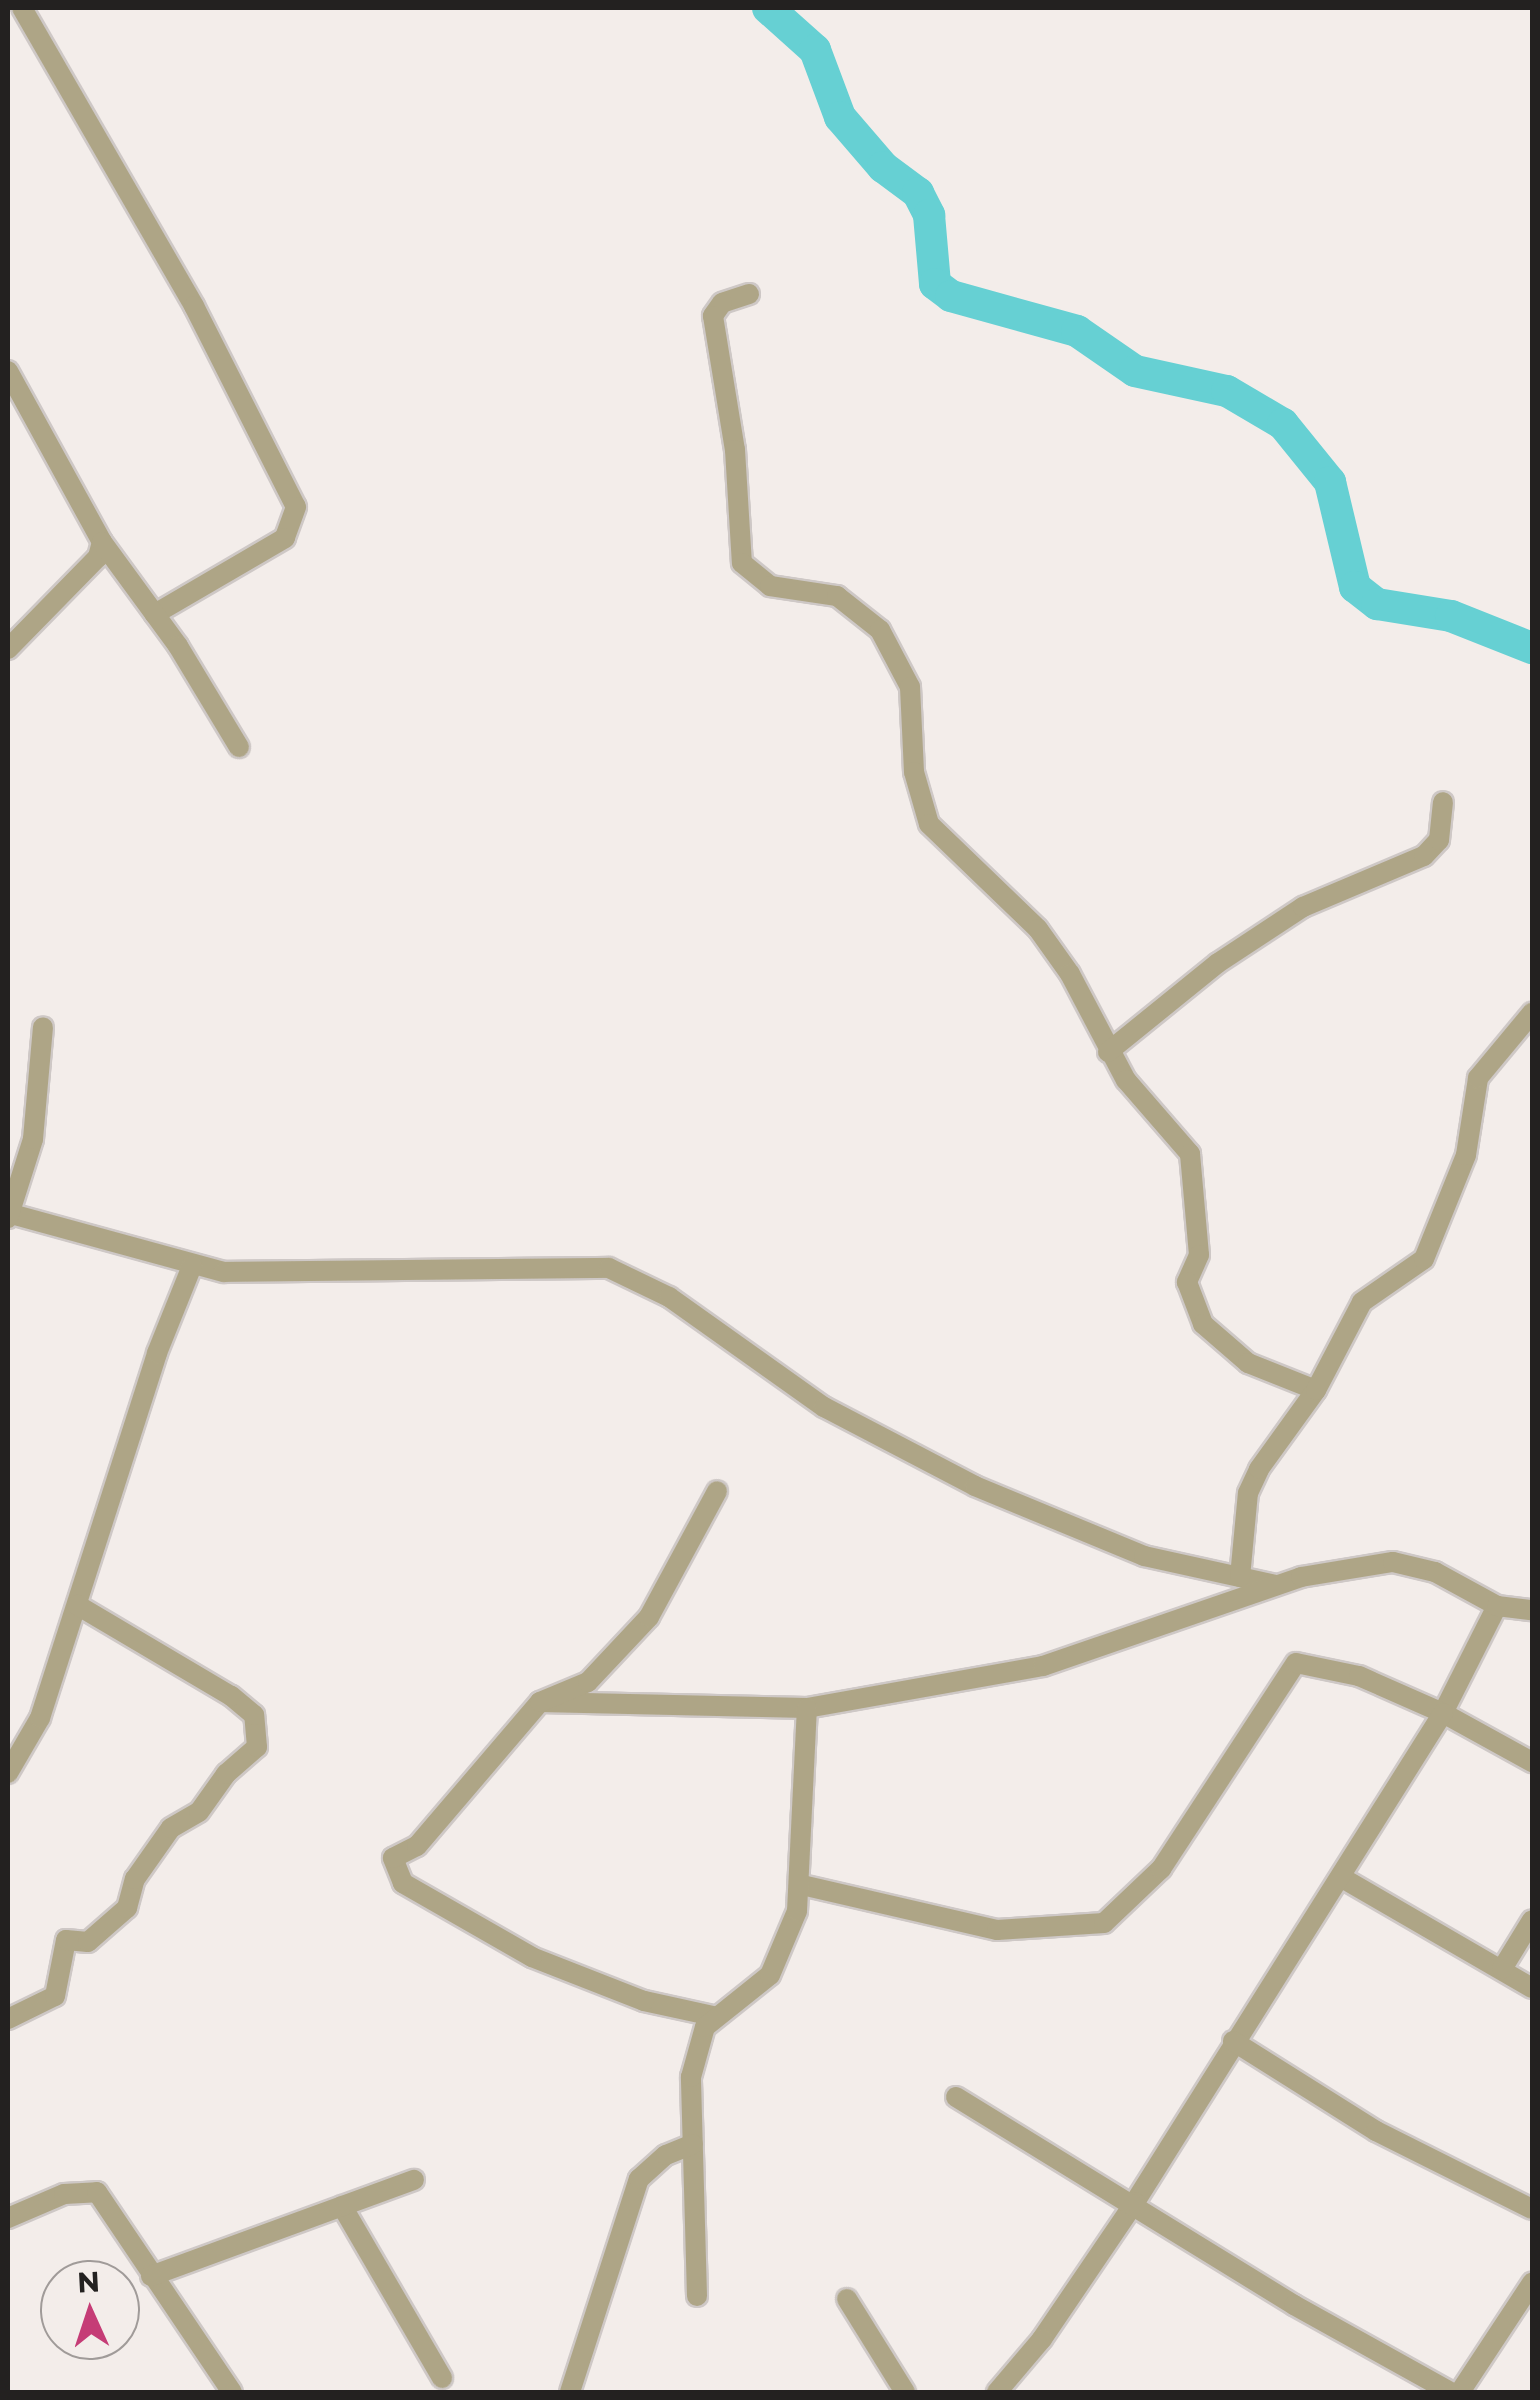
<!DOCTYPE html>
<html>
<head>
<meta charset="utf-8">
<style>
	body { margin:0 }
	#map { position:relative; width:1540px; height:2400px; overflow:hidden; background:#f3edea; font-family:Montserrat,sans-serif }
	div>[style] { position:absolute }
	.river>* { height:32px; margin:-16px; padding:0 16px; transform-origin:16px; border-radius:16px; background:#66d0d3 }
	.roads { filter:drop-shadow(2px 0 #cec8c6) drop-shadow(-2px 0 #cec8c6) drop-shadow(0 2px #cec8c6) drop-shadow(0 -2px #cec8c6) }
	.minor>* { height:20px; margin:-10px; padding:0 10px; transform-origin:10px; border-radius:10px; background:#aea586 }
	span { translate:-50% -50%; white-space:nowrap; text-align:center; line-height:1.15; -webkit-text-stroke:8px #f3edea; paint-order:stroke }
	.frame { position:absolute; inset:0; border:10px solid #232120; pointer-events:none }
	.north { position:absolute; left:40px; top:2260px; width:100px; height:100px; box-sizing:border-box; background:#f3edea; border:2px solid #a09b99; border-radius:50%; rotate:357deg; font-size:28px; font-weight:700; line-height:40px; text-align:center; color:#232120 }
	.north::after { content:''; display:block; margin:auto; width:35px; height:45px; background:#c53c76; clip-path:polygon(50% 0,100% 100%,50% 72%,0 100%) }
</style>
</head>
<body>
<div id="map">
	<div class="river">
		<i style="left:768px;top:8px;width:63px;rotate:41.8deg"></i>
		<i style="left:815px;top:50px;width:72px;rotate:69.5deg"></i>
		<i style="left:840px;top:117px;width:66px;rotate:49.3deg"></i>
		<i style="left:883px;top:167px;width:44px;rotate:36.6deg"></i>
		<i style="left:918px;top:193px;width:25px;rotate:63deg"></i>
		<i style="left:929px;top:215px;width:69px;rotate:85deg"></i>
		<i style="left:935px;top:284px;width:20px;rotate:37deg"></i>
		<i style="left:951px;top:296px;width:131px;rotate:15.5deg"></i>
		<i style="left:1077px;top:331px;width:70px;rotate:34.6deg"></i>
		<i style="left:1135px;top:371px;width:94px;rotate:12.3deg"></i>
		<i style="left:1227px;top:391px;width:65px;rotate:30.5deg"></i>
		<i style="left:1283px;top:424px;width:75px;rotate:51deg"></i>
		<i style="left:1330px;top:482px;width:108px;rotate:76.6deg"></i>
		<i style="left:1355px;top:587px;width:28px;rotate:38deg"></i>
		<i style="left:1377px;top:604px;width:75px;rotate:9.2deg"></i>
		<i style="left:1451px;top:616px;width:87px;rotate:21.6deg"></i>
	</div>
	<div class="roads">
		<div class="minor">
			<i style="left:22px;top:8px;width:344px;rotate:60deg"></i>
			<i style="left:194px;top:306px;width:225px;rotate:63.1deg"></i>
			<i style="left:296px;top:507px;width:33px;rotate:110deg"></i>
			<i style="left:285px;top:538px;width:151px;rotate:149.7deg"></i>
			<i style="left:749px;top:294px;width:28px;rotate:162deg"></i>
			<i style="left:722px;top:303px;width:16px;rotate:125deg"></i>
			<i style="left:713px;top:316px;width:136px;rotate:80.7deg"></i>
			<i style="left:735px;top:450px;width:113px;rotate:86.5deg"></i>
			<i style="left:742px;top:563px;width:36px;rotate:39deg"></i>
			<i style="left:770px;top:586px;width:68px;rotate:8.5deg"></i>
			<i style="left:837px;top:596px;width:55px;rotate:38.3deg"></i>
			<i style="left:880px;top:630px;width:64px;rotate:62.2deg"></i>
			<i style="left:910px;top:687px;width:85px;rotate:87.3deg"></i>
			<i style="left:914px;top:772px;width:54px;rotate:73.9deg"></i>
			<i style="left:929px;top:824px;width:151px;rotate:43.9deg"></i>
			<i style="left:1038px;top:929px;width:55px;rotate:54.6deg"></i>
			<i style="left:1070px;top:974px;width:120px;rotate:62.2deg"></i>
			<i style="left:1126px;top:1080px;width:98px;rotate:49.1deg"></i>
			<i style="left:1190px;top:1154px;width:101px;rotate:84.9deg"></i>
			<i style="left:1199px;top:1255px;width:30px;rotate:114deg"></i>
			<i style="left:1187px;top:1282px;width:45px;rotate:69.1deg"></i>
			<i style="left:1203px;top:1324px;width:60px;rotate:40.9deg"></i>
			<i style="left:1248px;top:1363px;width:73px;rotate:21.7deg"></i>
			<i style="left:8px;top:371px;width:195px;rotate:61.2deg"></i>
			<i style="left:102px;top:542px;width:16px;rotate:105deg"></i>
			<i style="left:98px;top:557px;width:129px;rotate:134.4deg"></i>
			<i style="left:102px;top:542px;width:129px;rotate:53.8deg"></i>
			<i style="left:178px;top:646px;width:118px;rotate:58.9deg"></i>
			<i style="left:1108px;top:1052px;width:141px;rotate:-39deg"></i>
			<i style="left:1218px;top:963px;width:102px;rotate:-33.4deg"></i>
			<i style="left:1303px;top:907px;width:131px;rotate:-22.9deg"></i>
			<i style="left:1424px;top:856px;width:22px;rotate:-47deg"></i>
			<i style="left:1439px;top:840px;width:38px;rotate:-84deg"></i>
			<i style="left:8px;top:1213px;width:224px;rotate:15.3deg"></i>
			<i style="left:224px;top:1272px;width:385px;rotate:-0.6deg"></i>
			<i style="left:609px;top:1268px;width:67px;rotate:25.8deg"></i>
			<i style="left:669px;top:1297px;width:190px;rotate:35.4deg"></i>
			<i style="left:824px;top:1407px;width:170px;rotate:27.6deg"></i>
			<i style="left:975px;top:1486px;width:183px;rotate:22.5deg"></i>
			<i style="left:1144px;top:1556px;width:135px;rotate:12.4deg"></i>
			<i style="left:8px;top:1218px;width:83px;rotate:-72.4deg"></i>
			<i style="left:33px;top:1139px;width:112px;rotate:-84.9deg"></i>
			<i style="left:1240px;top:1577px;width:84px;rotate:-84.6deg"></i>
			<i style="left:1248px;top:1493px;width:26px;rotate:-65deg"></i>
			<i style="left:1259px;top:1469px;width:97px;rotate:-54.2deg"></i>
			<i style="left:1316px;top:1390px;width:99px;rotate:-62.4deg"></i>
			<i style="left:1362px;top:1302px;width:75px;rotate:-34.7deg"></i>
			<i style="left:1424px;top:1259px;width:112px;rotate:-68deg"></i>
			<i style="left:1466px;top:1155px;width:78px;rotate:-81.1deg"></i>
			<i style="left:1478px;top:1078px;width:85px;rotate:-50.3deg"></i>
			<i style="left:1497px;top:1606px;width:120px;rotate:116.8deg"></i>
			<i style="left:1443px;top:1713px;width:102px;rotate:28.8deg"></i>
			<i style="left:540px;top:1702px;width:267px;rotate:1.3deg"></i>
			<i style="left:807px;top:1708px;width:240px;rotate:-10.1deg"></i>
			<i style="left:1043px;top:1666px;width:273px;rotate:-19deg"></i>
			<i style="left:1301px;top:1577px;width:93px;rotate:-9.3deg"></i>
			<i style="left:1393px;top:1562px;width:43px;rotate:13.4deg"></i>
			<i style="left:1435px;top:1572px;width:71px;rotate:28.7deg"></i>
			<i style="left:1497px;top:1606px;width:35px;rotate:7deg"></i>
			<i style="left:8px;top:1773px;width:64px;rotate:-59.8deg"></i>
			<i style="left:40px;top:1718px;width:383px;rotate:-72.2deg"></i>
			<i style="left:157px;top:1353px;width:94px;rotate:-68.1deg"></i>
			<i style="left:1344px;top:1879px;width:217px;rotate:30.1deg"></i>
			<i style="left:802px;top:1885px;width:200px;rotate:13deg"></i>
			<i style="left:997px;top:1930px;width:107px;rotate:-3.7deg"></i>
			<i style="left:1104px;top:1923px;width:79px;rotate:-43.5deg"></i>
			<i style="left:1161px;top:1869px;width:246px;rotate:-56.8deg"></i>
			<i style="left:1296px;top:1663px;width:64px;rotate:11.7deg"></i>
			<i style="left:1359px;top:1676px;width:92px;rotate:23.8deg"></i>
			<i style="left:1443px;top:1713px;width:578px;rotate:122.21deg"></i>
			<i style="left:1135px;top:2202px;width:166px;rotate:124.2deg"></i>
			<i style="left:1042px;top:2339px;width:70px;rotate:130.3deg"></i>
			<i style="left:1502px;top:1969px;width:57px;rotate:-58.5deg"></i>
			<i style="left:713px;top:2016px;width:71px;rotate:-167.7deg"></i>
			<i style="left:644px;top:2001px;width:120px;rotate:-158.6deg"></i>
			<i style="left:532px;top:1957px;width:149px;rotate:-150.2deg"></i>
			<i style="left:403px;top:1883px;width:27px;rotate:-112deg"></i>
			<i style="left:393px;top:1858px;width:27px;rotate:-27deg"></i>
			<i style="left:417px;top:1846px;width:189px;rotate:-49.5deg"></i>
			<i style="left:540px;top:1702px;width:52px;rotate:-22.6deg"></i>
			<i style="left:588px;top:1682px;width:89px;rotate:-46.8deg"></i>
			<i style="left:649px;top:1617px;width:143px;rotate:-61.6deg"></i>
			<i style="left:8px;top:2019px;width:52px;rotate:-26.1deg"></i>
			<i style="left:55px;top:1996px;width:57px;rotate:-78.9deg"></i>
			<i style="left:66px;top:1940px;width:22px;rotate:5deg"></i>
			<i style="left:88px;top:1942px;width:52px;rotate:-41.1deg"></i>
			<i style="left:127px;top:1908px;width:30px;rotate:-75deg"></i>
			<i style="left:135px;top:1879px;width:62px;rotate:-54.8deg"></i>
			<i style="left:171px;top:1828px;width:32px;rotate:-30deg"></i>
			<i style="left:199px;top:1812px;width:47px;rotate:-54.6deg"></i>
			<i style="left:226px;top:1774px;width:41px;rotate:-41.1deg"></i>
			<i style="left:257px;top:1747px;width:32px;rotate:-95deg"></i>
			<i style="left:254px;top:1715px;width:30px;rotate:-140deg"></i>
			<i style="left:231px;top:1696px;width:179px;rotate:-149.4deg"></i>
			<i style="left:1233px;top:2041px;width:169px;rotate:32.2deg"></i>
			<i style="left:1376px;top:2131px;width:174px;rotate:26.6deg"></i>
			<i style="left:956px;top:2097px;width:397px;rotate:31.6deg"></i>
			<i style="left:1294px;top:2305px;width:179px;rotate:29.1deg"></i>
			<i style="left:342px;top:2206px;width:199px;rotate:59.8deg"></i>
			<i style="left:8px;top:2218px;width:61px;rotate:-23.2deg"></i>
			<i style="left:64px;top:2194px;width:33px;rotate:-3deg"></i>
			<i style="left:97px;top:2192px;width:241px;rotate:56deg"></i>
			<i style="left:151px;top:2276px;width:280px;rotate:-20.1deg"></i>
			<i style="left:697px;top:2296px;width:219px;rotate:-91.6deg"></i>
			<i style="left:691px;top:2077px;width:52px;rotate:-74.4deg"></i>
			<i style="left:705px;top:2027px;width:83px;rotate:-38.7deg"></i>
			<i style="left:770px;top:1975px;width:69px;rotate:-67.1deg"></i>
			<i style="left:797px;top:1911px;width:203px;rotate:-87.2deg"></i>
			<i style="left:847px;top:2299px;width:110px;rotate:58.1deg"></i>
			<i style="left:570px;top:2392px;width:224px;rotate:-72.1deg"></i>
			<i style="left:639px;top:2179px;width:36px;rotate:-42deg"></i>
			<i style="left:666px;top:2155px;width:29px;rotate:-22deg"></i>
			<i style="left:1460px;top:2392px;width:131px;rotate:-56.6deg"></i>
		</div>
	</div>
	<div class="frame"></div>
	<div class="north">N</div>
</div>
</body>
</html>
